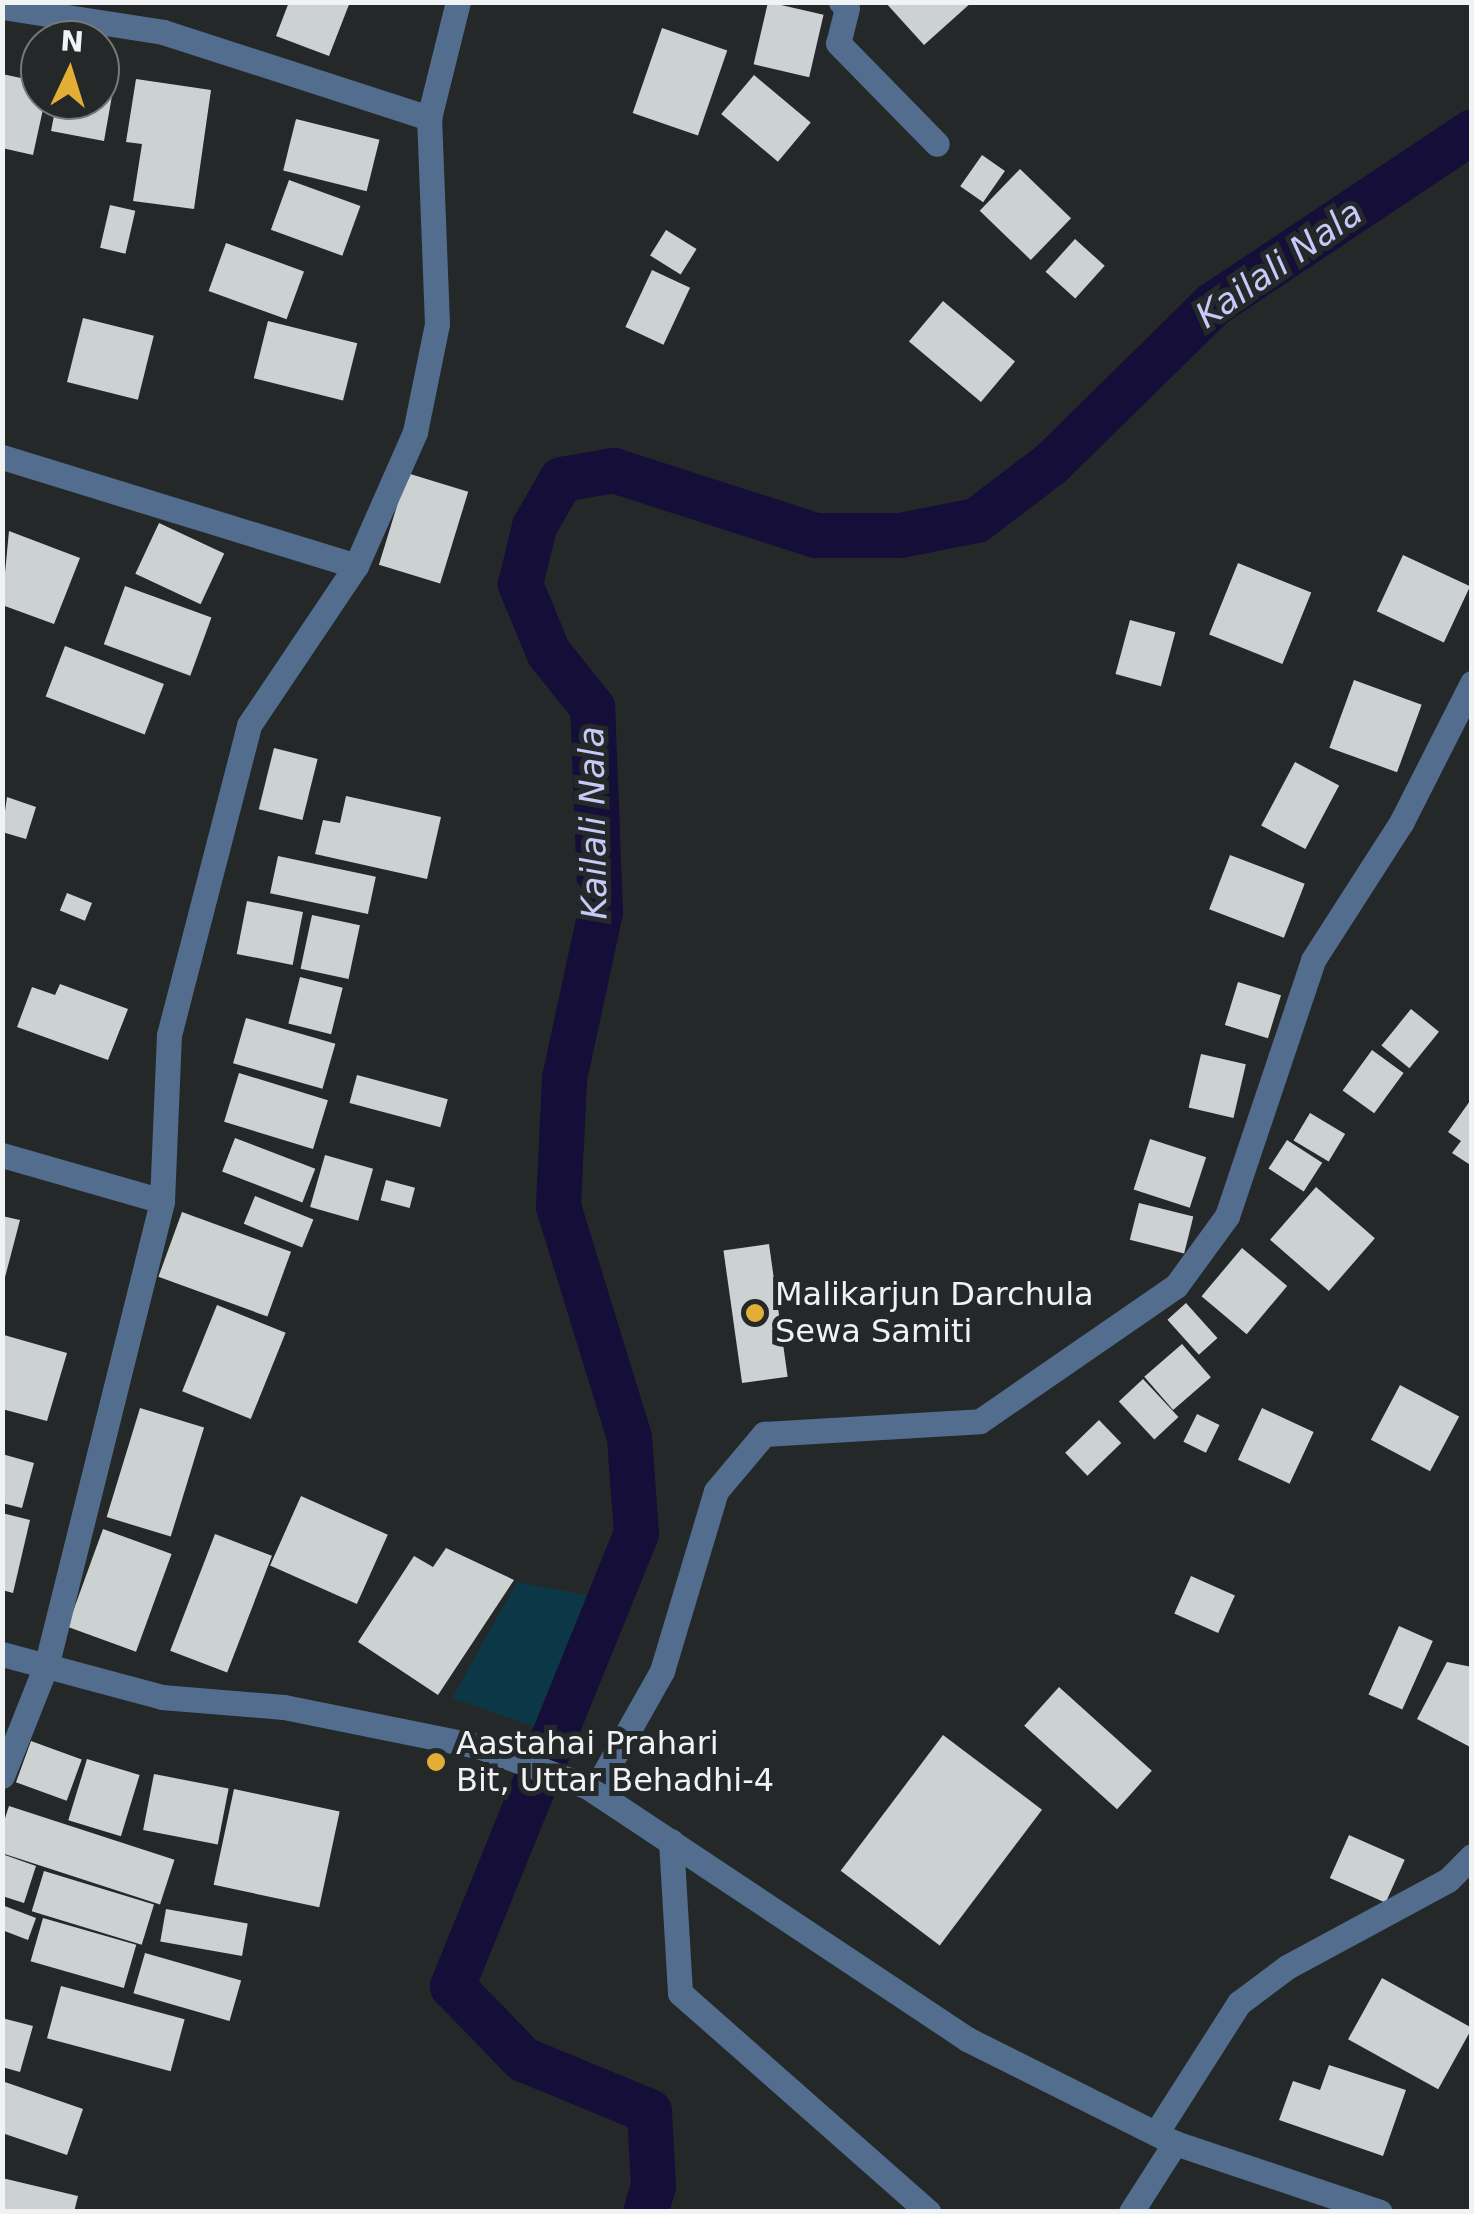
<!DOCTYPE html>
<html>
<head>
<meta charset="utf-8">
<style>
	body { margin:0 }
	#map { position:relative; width:1474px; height:2214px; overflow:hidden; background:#252829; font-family:"DejaVu Sans",sans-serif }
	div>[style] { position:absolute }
	.green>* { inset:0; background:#0c3746 }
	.canal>* { height:45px; margin:-22.5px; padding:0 22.5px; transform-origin:22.5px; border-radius:22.5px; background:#140e38 }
	.building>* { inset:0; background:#ccd1d1; transform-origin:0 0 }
	.minor>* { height:25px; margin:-12.5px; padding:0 12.5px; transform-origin:12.5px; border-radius:12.5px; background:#526d8e }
	.dots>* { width:28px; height:28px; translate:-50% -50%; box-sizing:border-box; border:5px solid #252829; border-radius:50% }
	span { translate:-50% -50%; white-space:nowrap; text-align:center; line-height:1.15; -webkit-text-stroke:10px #252829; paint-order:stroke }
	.poi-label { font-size:32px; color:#f0f2f3 }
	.left { translate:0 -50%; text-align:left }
	.water-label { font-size:35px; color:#c7c9f8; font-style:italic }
	.frame { position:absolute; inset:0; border:5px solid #f0f2f3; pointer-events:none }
	.north { position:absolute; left:20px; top:20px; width:100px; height:100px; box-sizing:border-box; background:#252829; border:2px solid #76797a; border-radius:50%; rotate:4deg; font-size:28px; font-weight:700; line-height:40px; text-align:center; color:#f0f2f3 }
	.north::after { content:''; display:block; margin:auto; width:35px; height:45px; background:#e3ae35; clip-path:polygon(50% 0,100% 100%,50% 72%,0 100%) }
</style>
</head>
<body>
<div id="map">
	<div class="green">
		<i style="clip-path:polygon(517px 1582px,604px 1598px,541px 1729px,452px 1698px)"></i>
	</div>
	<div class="canal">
		<i style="left:645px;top:2212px;width:27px;rotate:-73deg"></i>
		<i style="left:653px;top:2186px;width:75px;rotate:-93.1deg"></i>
		<i style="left:649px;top:2111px;width:136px;rotate:-157.6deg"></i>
		<i style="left:523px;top:2059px;width:102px;rotate:-134.2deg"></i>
		<i style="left:452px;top:1986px;width:489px;rotate:-67.9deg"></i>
		<i style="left:636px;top:1533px;width:96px;rotate:-94.2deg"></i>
		<i style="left:629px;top:1437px;width:242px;rotate:-107.1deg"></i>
		<i style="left:558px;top:1206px;width:128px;rotate:-87.3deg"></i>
		<i style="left:564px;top:1078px;width:171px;rotate:-77.8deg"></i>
		<i style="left:600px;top:911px;width:204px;rotate:-92.2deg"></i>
		<i style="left:592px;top:707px;width:70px;rotate:-128.7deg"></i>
		<i style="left:548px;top:652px;width:74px;rotate:-112.4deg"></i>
		<i style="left:520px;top:584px;width:60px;rotate:-76.4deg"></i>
		<i style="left:534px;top:526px;width:54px;rotate:-60.1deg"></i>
		<i style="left:561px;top:479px;width:53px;rotate:-9.8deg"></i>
		<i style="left:613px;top:470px;width:212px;rotate:17.8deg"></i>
		<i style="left:815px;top:535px;width:85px"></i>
		<i style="left:900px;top:535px;width:77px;rotate:-11.2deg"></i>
		<i style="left:976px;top:520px;width:94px;rotate:-37.2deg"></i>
		<i style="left:1051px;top:463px;width:227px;rotate:-44.5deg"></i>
		<i style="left:1213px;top:304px;width:311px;rotate:-33.7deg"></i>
	</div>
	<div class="building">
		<i style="clip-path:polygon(289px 2px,350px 2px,329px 56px,276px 36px)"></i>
		<i style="left:768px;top:2px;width:57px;height:64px;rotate:13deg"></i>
		<i style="clip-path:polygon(885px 2px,972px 2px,924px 45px)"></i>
		<i style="left:662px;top:28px;width:69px;height:90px;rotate:19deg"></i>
		<i style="clip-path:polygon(2px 74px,40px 82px,45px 100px,33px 155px,2px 148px)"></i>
		<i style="left:754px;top:75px;width:74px;height:51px;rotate:40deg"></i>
		<i style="clip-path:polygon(100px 76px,115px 79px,104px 141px,51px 131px,57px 100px,100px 100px)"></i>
		<i style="clip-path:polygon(136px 79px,211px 90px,194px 209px,133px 201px,142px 144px,126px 142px)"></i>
		<i style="left:296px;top:119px;width:86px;height:53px;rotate:14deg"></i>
		<i style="left:982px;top:155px;width:28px;height:38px;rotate:35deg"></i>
		<i style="left:1020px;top:169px;width:71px;height:58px;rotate:44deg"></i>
		<i style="left:289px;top:180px;width:76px;height:53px;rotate:20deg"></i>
		<i style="left:110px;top:205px;width:26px;height:44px;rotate:13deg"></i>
		<i style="left:666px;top:230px;width:36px;height:30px;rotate:32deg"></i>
		<i style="left:1075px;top:239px;width:40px;height:44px;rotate:42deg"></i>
		<i style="left:226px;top:243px;width:83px;height:51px;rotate:20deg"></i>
		<i style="left:652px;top:270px;width:42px;height:63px;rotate:25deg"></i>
		<i style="left:943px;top:301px;width:94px;height:53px;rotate:40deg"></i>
		<i style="left:83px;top:318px;width:73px;height:66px;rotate:14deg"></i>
		<i style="left:268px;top:321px;width:92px;height:59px;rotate:14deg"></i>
		<i style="left:407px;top:473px;width:64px;height:96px;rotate:17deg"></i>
		<i style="left:159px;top:523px;width:72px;height:56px;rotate:25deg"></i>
		<i style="clip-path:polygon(9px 531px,80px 558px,54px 624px,2px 605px)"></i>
		<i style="left:1403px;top:555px;width:74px;height:62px;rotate:25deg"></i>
		<i style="left:1238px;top:563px;width:79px;height:77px;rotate:22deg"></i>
		<i style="left:125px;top:586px;width:92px;height:62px;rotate:20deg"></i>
		<i style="left:1130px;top:620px;width:47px;height:56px;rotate:15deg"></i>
		<i style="left:65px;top:646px;width:106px;height:54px;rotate:21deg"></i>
		<i style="left:1354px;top:680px;width:72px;height:72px;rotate:20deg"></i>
		<i style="left:274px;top:748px;width:45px;height:63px;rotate:14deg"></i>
		<i style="left:1295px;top:762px;width:50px;height:72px;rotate:28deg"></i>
		<i style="clip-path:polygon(346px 796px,441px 817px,427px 879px,315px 854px,323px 820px,340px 823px)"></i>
		<i style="clip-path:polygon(7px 797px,36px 807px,26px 839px,2px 832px)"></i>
		<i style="left:1230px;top:855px;width:80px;height:58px;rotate:21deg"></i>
		<i style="left:278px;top:856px;width:100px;height:38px;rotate:12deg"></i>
		<i style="left:67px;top:893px;width:27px;height:19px;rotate:22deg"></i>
		<i style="left:247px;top:901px;width:57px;height:54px;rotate:11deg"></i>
		<i style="left:312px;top:915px;width:49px;height:55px;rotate:12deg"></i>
		<i style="left:300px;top:977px;width:44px;height:48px;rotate:14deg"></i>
		<i style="left:1238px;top:982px;width:45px;height:45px;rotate:17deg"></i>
		<i style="clip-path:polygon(60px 984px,128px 1009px,108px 1060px,17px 1027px,32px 987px,55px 995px)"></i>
		<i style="left:1411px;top:1009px;width:36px;height:47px;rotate:39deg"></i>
		<i style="left:246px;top:1018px;width:93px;height:47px;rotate:16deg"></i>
		<i style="left:1372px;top:1050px;width:39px;height:50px;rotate:36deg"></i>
		<i style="left:1201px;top:1054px;width:46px;height:55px;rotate:13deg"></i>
		<i style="left:239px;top:1073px;width:93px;height:51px;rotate:17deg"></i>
		<i style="left:357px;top:1075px;width:94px;height:29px;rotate:15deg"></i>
		<i style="clip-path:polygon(1472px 1098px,1472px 1166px,1452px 1153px,1461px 1141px,1448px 1132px)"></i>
		<i style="left:1310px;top:1113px;width:41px;height:32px;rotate:31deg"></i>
		<i style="left:235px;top:1138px;width:86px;height:36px;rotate:21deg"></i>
		<i style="left:1150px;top:1139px;width:59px;height:53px;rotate:18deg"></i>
		<i style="left:1287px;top:1140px;width:42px;height:34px;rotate:33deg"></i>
		<i style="left:325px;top:1155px;width:50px;height:54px;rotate:16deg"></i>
		<i style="left:386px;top:1180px;width:30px;height:21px;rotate:15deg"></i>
		<i style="left:1316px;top:1187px;width:78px;height:70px;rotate:41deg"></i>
		<i style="left:255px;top:1196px;width:63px;height:30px;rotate:22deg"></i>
		<i style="left:1139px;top:1203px;width:56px;height:38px;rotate:14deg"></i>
		<i style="left:182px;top:1212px;width:116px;height:69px;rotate:20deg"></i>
		<i style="clip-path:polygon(2px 1216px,20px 1220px,4px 1281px,2px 1281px)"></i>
		<i style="left:769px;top:1244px;width:134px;height:46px;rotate:82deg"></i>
		<i style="left:1242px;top:1248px;width:59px;height:63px;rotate:40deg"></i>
		<i style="left:1186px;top:1303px;width:47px;height:25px;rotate:48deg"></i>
		<i style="left:217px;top:1305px;width:74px;height:93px;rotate:22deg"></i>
		<i style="clip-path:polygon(4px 1335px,67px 1353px,47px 1421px,2px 1409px)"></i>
		<i style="left:1182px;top:1344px;width:44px;height:50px;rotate:49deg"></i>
		<i style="left:1143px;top:1379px;width:52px;height:33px;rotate:47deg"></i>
		<i style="left:1400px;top:1385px;width:67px;height:62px;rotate:28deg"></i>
		<i style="left:140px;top:1408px;width:67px;height:114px;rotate:17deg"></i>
		<i style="left:1262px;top:1408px;width:57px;height:57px;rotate:25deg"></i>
		<i style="left:1197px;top:1414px;width:25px;height:31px;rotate:26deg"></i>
		<i style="left:1099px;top:1420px;width:32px;height:47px;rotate:46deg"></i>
		<i style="clip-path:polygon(2px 1454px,34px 1463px,22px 1508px,2px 1503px)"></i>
		<i style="left:301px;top:1496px;width:95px;height:76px;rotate:24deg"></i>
		<i style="clip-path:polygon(2px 1513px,30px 1520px,13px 1593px,2px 1590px)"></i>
		<i style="left:103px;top:1529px;width:73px;height:104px;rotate:20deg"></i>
		<i style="left:215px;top:1534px;width:61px;height:125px;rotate:21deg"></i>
		<i style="clip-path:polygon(446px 1548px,514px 1580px,438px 1695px,358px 1642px,414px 1556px,433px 1567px)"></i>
		<i style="left:1191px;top:1576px;width:48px;height:41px;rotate:24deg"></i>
		<i style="left:1399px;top:1626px;width:37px;height:75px;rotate:24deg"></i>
		<i style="clip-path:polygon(1447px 1662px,1472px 1667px,1472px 1748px,1417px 1719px)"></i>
		<i style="left:1059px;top:1687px;width:125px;height:52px;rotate:42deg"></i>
		<i style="left:943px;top:1735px;width:124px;height:170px;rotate:37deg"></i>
		<i style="left:31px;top:1741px;width:54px;height:44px;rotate:20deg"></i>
		<i style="left:87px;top:1759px;width:55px;height:64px;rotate:17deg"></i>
		<i style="left:154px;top:1774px;width:76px;height:57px;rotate:11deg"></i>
		<i style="left:234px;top:1789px;width:108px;height:98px;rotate:12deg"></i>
		<i style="left:9px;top:1806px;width:174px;height:47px;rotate:18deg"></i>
		<i style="left:1349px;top:1835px;width:61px;height:47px;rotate:24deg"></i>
		<i style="clip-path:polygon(2px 1854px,36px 1866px,24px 1903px,2px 1896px)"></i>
		<i style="left:44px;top:1871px;width:115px;height:42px;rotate:17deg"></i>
		<i style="clip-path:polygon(2px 1905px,36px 1918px,28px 1940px,2px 1930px)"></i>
		<i style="left:166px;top:1909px;width:83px;height:33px;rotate:10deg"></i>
		<i style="left:43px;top:1918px;width:97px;height:45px;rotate:16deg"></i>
		<i style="left:145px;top:1953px;width:100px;height:42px;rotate:16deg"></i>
		<i style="left:1382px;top:1978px;width:103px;height:70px;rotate:29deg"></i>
		<i style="left:61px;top:1986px;width:128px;height:54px;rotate:15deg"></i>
		<i style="clip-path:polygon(2px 2018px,33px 2026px,20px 2072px,2px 2067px)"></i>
		<i style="clip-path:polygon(1329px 2065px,1406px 2090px,1383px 2156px,1279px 2120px,1293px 2081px,1320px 2090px)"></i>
		<i style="clip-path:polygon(2px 2081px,83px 2109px,67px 2155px,2px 2133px)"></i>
		<i style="clip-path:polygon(2px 2178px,78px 2196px,74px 2212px,2px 2212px)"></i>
	</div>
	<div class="minor">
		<i style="left:841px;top:2px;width:8px;rotate:45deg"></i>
		<i style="left:847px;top:8px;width:36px;rotate:104deg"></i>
		<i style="left:838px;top:43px;width:141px;rotate:45.6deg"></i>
		<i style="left:2px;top:7px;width:163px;rotate:8.8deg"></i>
		<i style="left:163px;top:32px;width:280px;rotate:17.9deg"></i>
		<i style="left:2px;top:457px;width:370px;rotate:17.1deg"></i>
		<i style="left:2px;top:1155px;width:166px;rotate:16deg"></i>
		<i style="left:2px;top:1654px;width:166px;rotate:15deg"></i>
		<i style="left:162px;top:1697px;width:122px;rotate:4.7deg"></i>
		<i style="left:284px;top:1707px;width:198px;rotate:11.4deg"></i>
		<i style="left:478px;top:1746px;width:117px;rotate:20.4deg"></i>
		<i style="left:588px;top:1787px;width:455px;rotate:33.6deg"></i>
		<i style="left:967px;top:2039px;width:233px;rotate:26.6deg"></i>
		<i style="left:1175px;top:2143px;width:216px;rotate:18.6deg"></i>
		<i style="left:2px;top:1776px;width:122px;rotate:-68.3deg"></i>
		<i style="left:47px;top:1663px;width:476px;rotate:-76deg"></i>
		<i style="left:162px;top:1201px;width:166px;rotate:-87.6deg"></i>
		<i style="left:169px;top:1035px;width:320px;rotate:-75.5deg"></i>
		<i style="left:249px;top:725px;width:192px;rotate:-56.1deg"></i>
		<i style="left:356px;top:566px;width:146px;rotate:-66.2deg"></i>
		<i style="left:415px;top:432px;width:110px;rotate:-78.5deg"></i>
		<i style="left:437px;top:324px;width:206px;rotate:-92.2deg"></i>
		<i style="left:429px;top:118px;width:120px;rotate:-76deg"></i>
		<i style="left:595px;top:1790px;width:137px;rotate:-60.6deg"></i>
		<i style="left:662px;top:1671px;width:188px;rotate:-73.3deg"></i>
		<i style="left:716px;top:1491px;width:75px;rotate:-49.9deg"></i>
		<i style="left:764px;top:1434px;width:216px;rotate:-3.4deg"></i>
		<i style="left:980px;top:1421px;width:238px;rotate:-34.6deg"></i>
		<i style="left:1176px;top:1286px;width:87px;rotate:-53.9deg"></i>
		<i style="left:1227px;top:1216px;width:270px;rotate:-71.4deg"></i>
		<i style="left:1313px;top:960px;width:163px;rotate:-57.3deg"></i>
		<i style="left:1401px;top:823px;width:157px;rotate:-63.1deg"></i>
		<i style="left:671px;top:1841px;width:152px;rotate:86.6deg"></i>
		<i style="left:680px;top:1993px;width:331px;rotate:41.4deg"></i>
		<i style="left:1158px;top:2130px;width:151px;rotate:-57.5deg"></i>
		<i style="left:1239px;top:2003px;width:60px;rotate:-36.9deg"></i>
		<i style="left:1287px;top:1967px;width:183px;rotate:-28.4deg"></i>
		<i style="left:1448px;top:1880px;width:34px;rotate:-45deg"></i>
		<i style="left:1131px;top:2212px;width:82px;rotate:-57.5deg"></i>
	</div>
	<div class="dots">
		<i style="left:755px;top:1313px;background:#e3ae35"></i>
		<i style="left:436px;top:1762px;background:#e3ae35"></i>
	</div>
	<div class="poi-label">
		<span class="left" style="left:775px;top:1313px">Malikarjun Darchula<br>Sewa Samiti</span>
		<span class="left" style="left:456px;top:1762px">Aastahai Prahari<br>Bit, Uttar Behadhi-4</span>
	</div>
	<div class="water-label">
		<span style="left:1279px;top:264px;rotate:-35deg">Kailali Nala</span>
		<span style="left:593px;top:823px;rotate:-91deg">Kailali Nala</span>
	</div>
	<div class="frame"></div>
	<div class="north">N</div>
</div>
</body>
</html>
